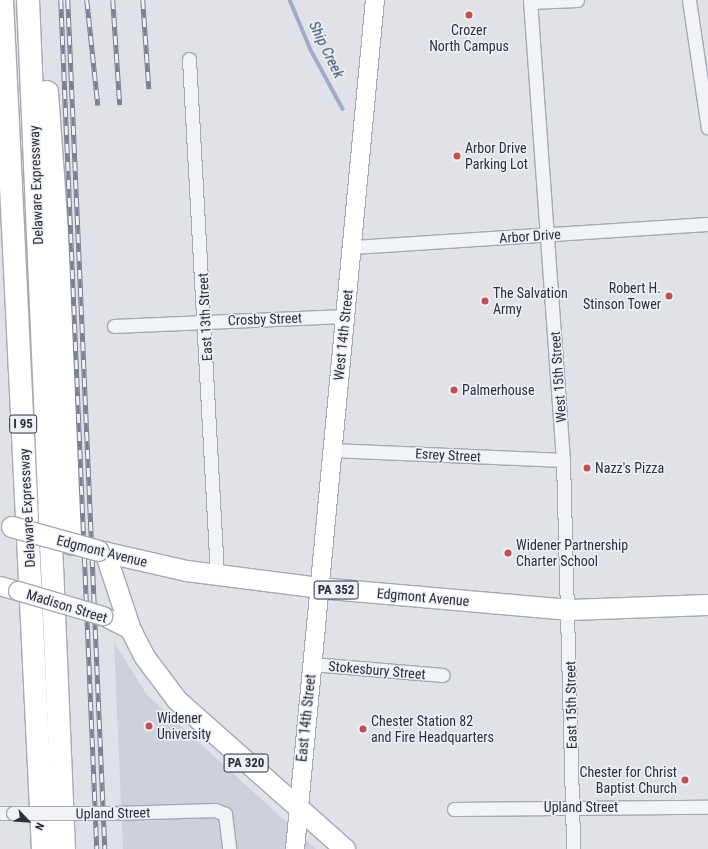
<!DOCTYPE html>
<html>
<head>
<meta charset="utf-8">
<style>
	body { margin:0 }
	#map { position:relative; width:708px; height:849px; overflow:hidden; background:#e0e2e8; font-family:"Roboto Condensed",sans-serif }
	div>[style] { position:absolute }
	.built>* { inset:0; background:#ced1da }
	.stream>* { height:3.5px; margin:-1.75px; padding:0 1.75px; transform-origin:1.75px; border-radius:1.75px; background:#9eadc5 }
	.roads { filter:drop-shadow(1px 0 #a6a9b2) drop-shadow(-1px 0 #a6a9b2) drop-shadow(0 1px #a6a9b2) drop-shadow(0 -1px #a6a9b2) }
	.street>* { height:13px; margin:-6.5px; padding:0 6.5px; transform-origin:6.5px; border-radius:6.5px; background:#f2f3f6 }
	.secondary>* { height:18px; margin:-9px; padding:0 9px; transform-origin:9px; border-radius:9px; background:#fff }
	.primary>* { height:20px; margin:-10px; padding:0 10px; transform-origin:10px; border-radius:10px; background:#fff }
	.highway>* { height:22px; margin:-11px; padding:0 11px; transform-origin:11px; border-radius:11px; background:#fff }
	.rail>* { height:4.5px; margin-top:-2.25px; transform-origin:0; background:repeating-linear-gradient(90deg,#eff1f5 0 9px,#7b8090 0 18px); box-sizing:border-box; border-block:1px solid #7b8090 }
	.bridges { filter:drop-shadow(1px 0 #a6a9b2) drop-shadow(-1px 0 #a6a9b2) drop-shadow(0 1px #a6a9b2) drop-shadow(0 -1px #a6a9b2) }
	.street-bridge>* { height:13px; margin:-6.5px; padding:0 6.5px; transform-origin:6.5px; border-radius:6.5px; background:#f2f3f6 }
	.secondary-bridge>* { height:18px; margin:-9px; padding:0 9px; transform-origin:9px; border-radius:9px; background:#fff }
	.primary-bridge>* { height:20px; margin:-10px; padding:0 10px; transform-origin:10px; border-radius:10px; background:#fff }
	.dots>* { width:11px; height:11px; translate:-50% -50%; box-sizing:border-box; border:2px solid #eff1f5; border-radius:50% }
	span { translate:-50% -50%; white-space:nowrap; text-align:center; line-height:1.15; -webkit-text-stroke:3px #eff1f5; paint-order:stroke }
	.shield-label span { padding:1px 3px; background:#eff1f5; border:1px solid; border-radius:3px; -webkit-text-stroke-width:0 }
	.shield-label { font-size:13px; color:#2a2f3e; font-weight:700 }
	.poi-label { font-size:14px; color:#2a2f3e }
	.left { translate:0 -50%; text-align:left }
	.right { translate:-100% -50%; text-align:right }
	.street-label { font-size:14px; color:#2a2f3e }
	.water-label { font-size:15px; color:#374a6f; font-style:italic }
	.north { position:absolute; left:8px; top:801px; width:40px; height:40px; -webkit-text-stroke:3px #eff1f5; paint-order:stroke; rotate:115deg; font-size:11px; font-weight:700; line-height:16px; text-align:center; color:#2a2f3e }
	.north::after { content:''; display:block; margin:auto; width:14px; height:18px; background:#2a2f3e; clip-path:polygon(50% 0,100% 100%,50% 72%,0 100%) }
</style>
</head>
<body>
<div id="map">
	<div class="built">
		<i style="clip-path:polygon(114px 642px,147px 695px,316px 849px,123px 849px)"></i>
	</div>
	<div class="stream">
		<i style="left:290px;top:0;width:54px;rotate:67.2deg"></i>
		<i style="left:311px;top:50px;width:67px;rotate:61.5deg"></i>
	</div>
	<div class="roads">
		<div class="street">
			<i style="left:530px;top:0;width:461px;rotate:85.9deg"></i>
			<i style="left:563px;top:460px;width:389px;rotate:88.5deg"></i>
			<i style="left:689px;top:0;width:129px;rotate:81.6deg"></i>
			<i style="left:530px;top:2px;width:47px;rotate:-2.4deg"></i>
			<i style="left:189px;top:59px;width:517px;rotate:86.89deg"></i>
			<i style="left:352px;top:247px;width:357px;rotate:-3.7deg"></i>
			<i style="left:114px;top:326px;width:230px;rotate:-2.5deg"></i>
			<i style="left:332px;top:450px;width:231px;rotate:2.5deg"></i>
			<i style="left:312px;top:664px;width:131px;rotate:4.8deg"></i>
			<i style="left:454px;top:809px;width:254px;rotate:-0.5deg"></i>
			<i style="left:0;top:813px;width:13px"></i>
			<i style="left:114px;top:813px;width:101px;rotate:-1.7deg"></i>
			<i style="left:215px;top:810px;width:11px;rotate:22deg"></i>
			<i style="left:225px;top:814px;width:35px;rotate:83deg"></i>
		</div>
		<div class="secondary">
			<i style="left:0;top:586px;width:19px;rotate:16deg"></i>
			<i style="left:103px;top:616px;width:31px;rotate:27deg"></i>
			<i style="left:295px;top:849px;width:853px;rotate:-84.62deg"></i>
		</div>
		<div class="primary">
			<i style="left:99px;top:551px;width:90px;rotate:12.8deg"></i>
			<i style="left:187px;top:571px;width:133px;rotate:7.3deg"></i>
			<i style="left:319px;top:588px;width:252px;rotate:5deg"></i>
			<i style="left:570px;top:610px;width:138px;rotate:-2.1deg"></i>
			<i style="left:105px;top:552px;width:82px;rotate:71.6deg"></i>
			<i style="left:131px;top:630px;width:29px;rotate:63deg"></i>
			<i style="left:144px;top:656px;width:55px;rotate:53.1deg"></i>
			<i style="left:177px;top:700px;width:225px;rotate:41.6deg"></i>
		</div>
		<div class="highway">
			<i style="left:2px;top:0;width:850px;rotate:87.24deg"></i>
			<i style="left:28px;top:0;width:850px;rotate:87.57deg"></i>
			<i style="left:47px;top:92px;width:167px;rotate:85.9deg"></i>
			<i style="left:59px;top:259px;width:285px;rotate:87.6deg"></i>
		</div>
	</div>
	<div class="rail">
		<i style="left:61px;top:0;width:850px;rotate:87.57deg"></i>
		<i style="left:68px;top:0;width:850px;rotate:87.5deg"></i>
		<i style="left:87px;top:0;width:106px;rotate:84deg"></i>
		<i style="left:113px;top:0;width:105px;rotate:86.2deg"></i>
		<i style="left:143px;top:0;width:89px;rotate:86.1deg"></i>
	</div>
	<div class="bridges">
		<div class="street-bridge">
			<i style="left:13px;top:813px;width:101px"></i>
		</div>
		<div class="secondary-bridge">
			<i style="left:18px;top:591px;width:89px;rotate:16.4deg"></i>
		</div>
		<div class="primary-bridge">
			<i style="left:12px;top:527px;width:90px;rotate:15.4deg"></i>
		</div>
	</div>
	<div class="dots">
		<i style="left:469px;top:15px;background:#c44e53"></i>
		<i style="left:457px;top:156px;background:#c44e53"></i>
		<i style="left:669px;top:296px;background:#c44e53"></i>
		<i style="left:485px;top:301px;background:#c44e53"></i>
		<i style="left:454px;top:390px;background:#c44e53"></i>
		<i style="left:587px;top:468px;background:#c44e53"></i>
		<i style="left:508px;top:553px;background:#c44e53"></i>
		<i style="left:149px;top:726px;background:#c44e53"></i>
		<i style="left:363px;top:729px;background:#c44e53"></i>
		<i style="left:685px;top:780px;background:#c44e53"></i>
	</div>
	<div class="shield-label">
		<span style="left:23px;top:424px">I 95</span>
		<span style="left:336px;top:590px">PA 352</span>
		<span style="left:246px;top:763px">PA 320</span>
	</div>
	<div class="poi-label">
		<span style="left:469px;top:38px">Crozer<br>North Campus</span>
		<span class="left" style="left:465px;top:156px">Arbor Drive<br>Parking Lot</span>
		<span class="right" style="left:661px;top:296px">Robert H.<br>Stinson Tower</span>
		<span class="left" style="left:493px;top:301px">The Salvation<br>Army</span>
		<span class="left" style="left:462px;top:390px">Palmerhouse</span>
		<span class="left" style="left:595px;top:468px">Nazz's Pizza</span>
		<span class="left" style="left:516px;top:553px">Widener Partnership<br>Charter School</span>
		<span class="left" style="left:157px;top:726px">Widener<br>University</span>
		<span class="left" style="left:371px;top:729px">Chester Station 82<br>and Fire Headquarters</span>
		<span class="right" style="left:677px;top:780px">Chester for Christ<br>Baptist Church</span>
	</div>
	<div class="street-label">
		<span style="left:36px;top:185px;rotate:-92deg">Delaware Expressway</span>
		<span style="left:530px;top:236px;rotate:-4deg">Arbor Drive</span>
		<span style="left:205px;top:317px;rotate:-93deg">East 13th Street</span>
		<span style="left:265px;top:319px;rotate:-2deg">Crosby Street</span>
		<span style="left:343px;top:335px;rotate:-84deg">West 14th Street</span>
		<span style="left:558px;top:377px;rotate:-94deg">West 15th Street</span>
		<span style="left:448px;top:455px;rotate:3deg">Esrey Street</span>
		<span style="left:27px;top:508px;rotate:-93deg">Delaware Expressway</span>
		<span style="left:102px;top:551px;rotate:14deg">Edgmont Avenue</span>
		<span style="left:423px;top:597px;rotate:5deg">Edgmont Avenue</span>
		<span style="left:67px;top:606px;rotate:17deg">Madison Street</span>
		<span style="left:377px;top:670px;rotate:5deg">Stokesbury Street</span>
		<span style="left:571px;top:705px;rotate:-91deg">East 15th Street</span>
		<span style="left:306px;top:718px;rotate:-84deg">East 14th Street</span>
		<span style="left:581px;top:807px">Upland Street</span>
		<span style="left:113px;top:813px;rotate:-1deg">Upland Street</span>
	</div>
	<div class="water-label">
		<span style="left:326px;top:50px;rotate:64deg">Ship Creek</span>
	</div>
	<div class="north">N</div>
</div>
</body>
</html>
